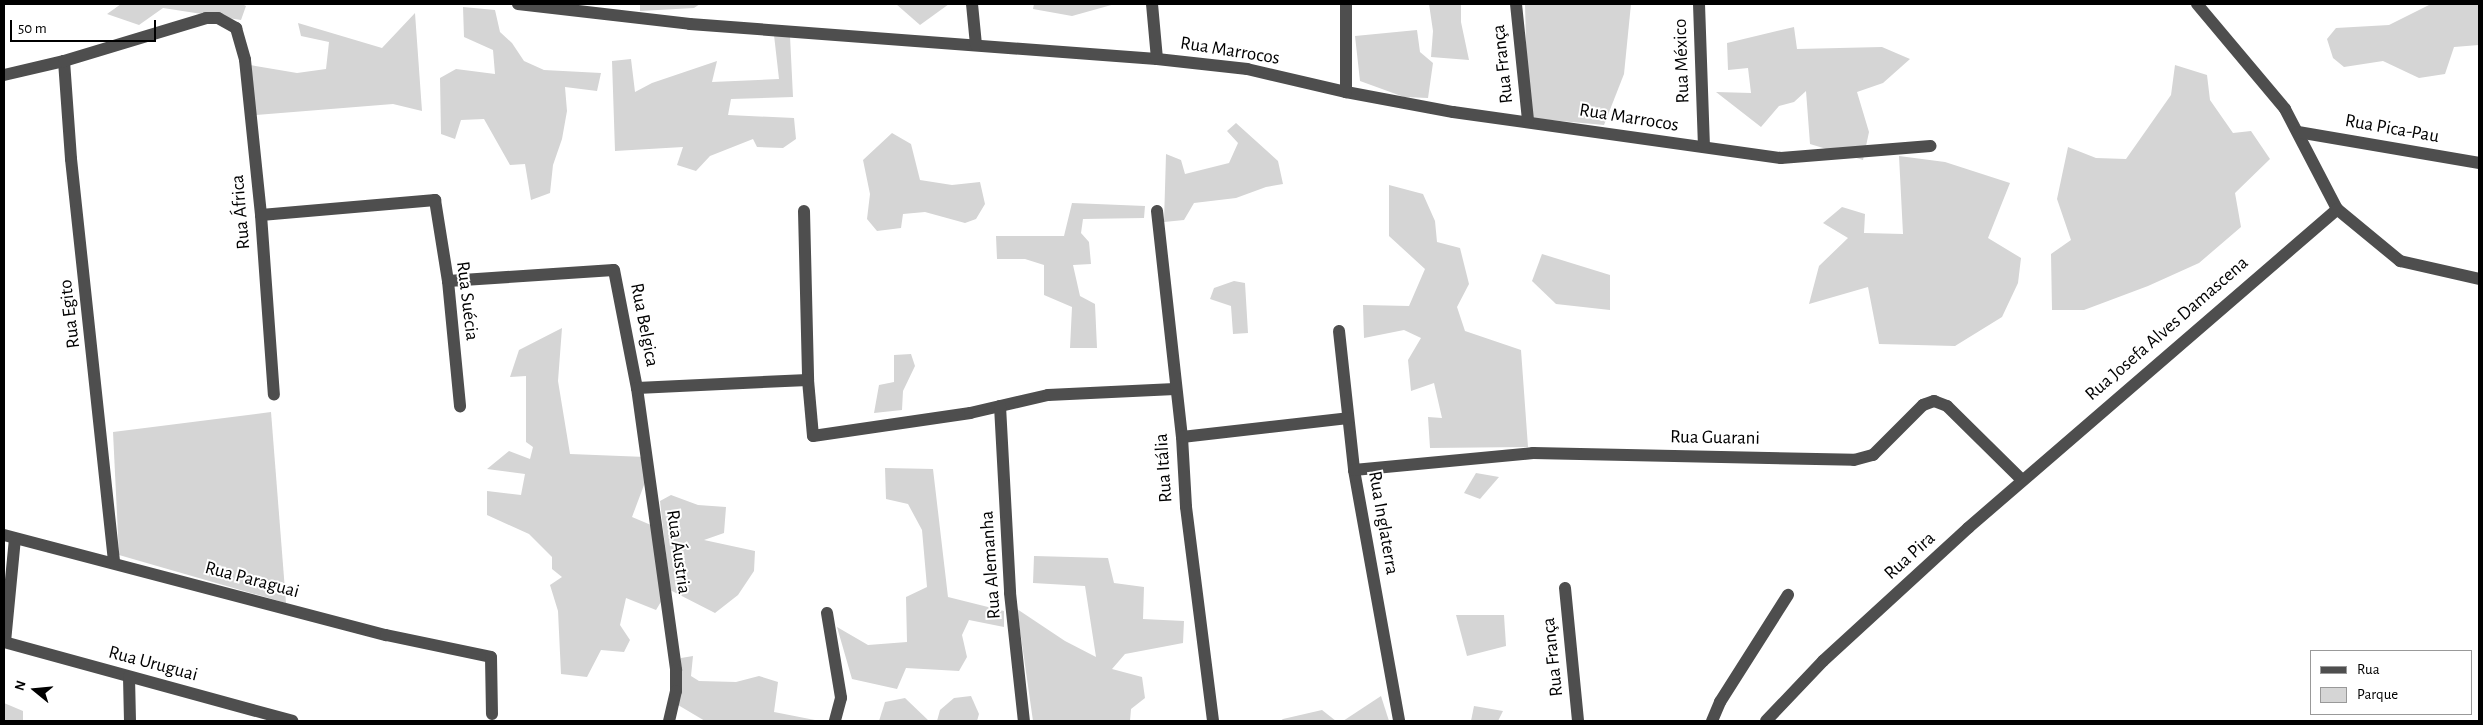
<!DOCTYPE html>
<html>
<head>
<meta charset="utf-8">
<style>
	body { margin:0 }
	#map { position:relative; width:2483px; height:725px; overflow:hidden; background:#fff; font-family:"Alegreya Sans",sans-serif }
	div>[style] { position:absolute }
	.green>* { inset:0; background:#d5d5d5 }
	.minor>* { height:12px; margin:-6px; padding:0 6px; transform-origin:6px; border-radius:6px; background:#4e4e4e }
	span { translate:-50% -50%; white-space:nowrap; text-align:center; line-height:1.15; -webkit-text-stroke:4px #fff; paint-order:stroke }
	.street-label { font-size:19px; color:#000 }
	.frame { position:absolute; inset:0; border:5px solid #000; pointer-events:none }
	.legend { position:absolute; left:2310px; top:650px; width:162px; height:65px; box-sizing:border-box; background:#fff; border:1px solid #999; margin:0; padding:6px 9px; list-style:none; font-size:15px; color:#000 }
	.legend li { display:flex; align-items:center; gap:10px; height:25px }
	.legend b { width:25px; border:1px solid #999 }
	.north { position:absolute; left:10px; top:665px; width:50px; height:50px; -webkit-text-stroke:4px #fff; paint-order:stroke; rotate:287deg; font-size:14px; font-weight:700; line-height:20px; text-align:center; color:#000 }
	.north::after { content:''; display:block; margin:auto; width:18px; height:22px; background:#000; clip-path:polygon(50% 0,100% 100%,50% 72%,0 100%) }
	.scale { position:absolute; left:10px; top:20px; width:146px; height:22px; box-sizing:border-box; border:2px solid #000; border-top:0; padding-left:6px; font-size:15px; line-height:18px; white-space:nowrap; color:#000; -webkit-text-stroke:4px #fff; paint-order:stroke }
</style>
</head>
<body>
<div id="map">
	<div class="green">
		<i style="clip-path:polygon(121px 4px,242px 4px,246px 6px,241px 20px,163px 8px,139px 25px,107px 14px)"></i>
		<i style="clip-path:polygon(640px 4px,700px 4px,694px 8px,640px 11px)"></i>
		<i style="clip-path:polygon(896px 4px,949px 4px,920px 25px)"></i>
		<i style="clip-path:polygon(1034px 4px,1115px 4px,1072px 16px,1033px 9px)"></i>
		<i style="clip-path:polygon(1429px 4px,1461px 4px,1461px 22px,1469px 60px,1431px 57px,1433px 31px)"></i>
		<i style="clip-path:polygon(1525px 4px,1631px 4px,1624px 74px,1604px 125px,1528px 118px)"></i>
		<i style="clip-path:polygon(2431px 4px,2479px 4px,2479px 45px,2454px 47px,2445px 74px,2419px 78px,2383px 61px,2344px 67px,2333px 58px,2327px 39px,2336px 28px,2389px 25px)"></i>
		<i style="clip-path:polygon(463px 7px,495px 10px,500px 32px,512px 43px,524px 61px,544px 70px,601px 73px,597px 91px,565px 87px,567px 111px,562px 139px,553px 165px,550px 193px,531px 200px,525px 164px,510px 165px,484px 119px,461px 120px,455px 139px,441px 134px,440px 78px,456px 69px,495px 74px,493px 50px,464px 37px)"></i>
		<i style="clip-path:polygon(415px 13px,422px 111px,393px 104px,256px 115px,250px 65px,297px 73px,326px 69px,329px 42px,301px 36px,298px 23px,382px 48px)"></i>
		<i style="clip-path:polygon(1794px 27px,1797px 49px,1882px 47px,1910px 59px,1883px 83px,1857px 92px,1869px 132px,1863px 160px,1810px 144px,1806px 91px,1794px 102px,1779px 106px,1761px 127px,1716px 92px,1751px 93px,1748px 68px,1728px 70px,1727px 43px)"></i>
		<i style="clip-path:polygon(1417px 30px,1420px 52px,1433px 63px,1428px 98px,1404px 97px,1360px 81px,1355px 36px)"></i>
		<i style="clip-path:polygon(774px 35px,790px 36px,793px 97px,731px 99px,728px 115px,794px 118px,796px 139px,783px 148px,757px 147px,753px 139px,710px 156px,696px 171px,677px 165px,683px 147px,615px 151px,612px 61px,631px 59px,635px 92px,652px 83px,717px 61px,712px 82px,779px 79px)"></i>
		<i style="clip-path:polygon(2175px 65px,2207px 75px,2210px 100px,2233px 133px,2251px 131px,2270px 159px,2235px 193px,2241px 227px,2199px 263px,2148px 286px,2084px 310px,2052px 310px,2051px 254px,2071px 240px,2057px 199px,2068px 147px,2096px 158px,2126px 159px,2171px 95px)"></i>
		<i style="clip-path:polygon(1236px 123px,1278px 161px,1283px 184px,1266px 187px,1236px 198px,1194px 203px,1184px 220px,1164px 222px,1166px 154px,1181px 160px,1185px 174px,1229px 163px,1238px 143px,1227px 131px)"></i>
		<i style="clip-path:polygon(892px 133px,911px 144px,920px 180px,952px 185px,980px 182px,985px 204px,976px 219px,965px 223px,925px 212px,903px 214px,901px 228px,877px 231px,867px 219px,870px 194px,863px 160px)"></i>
		<i style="clip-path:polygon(1899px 156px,1945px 162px,2010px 183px,1988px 238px,2021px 258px,2018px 283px,2002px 317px,1955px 346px,1879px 344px,1868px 287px,1809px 304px,1819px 266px,1848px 238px,1823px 223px,1842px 207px,1865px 214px,1864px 233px,1903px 234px)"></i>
		<i style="clip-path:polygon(1389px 185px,1423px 194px,1435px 221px,1437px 242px,1460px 248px,1469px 284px,1457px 307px,1465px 331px,1521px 350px,1528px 447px,1430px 448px,1428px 417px,1442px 418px,1434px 383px,1411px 391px,1408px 360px,1421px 338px,1404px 330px,1364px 338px,1363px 305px,1409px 306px,1425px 269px,1389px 236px)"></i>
		<i style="clip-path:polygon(1072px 203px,1145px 206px,1144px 218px,1083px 219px,1081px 233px,1089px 242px,1091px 264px,1073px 265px,1080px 296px,1095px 304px,1097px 348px,1070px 348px,1072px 307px,1044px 295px,1044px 265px,1025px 259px,997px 259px,996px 236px,1064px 236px)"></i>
		<i style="clip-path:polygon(1542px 254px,1610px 275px,1610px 310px,1556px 304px,1532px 281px)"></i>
		<i style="clip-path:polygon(1234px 281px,1245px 283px,1248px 333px,1233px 334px,1231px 306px,1210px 299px,1214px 288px)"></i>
		<i style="clip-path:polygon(562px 328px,558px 381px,570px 454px,646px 457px,647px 477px,632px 517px,651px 525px,662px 600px,656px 610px,626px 598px,620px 625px,630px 640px,624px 652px,601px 650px,587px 677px,561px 674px,558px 611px,550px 585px,562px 577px,552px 569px,552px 557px,529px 534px,487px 515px,487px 491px,521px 495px,525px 474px,487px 469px,509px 451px,530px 459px,533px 447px,526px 442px,526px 376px,510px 377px,519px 350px)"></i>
		<i style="clip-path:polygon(911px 354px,915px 366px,903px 391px,902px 410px,874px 413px,879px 385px,894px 382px,894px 355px)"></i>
		<i style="clip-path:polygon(271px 412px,286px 603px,119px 555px,113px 432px)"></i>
		<i style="clip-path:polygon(885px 468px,933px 469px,948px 597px,1004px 611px,1004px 627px,969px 620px,962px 635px,967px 657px,959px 671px,906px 668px,897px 689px,852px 679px,837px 627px,868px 645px,907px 642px,906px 597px,927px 587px,922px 530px,908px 504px,886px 499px)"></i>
		<i style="clip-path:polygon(1476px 473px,1499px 477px,1480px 499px,1464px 493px)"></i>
		<i style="clip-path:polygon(671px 495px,698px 505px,726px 507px,724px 533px,704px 540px,755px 551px,754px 571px,738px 595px,715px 613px,670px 590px,660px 501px)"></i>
		<i style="clip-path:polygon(1034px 556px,1108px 558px,1114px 583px,1144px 587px,1143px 619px,1184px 621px,1183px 643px,1125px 654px,1112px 669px,1142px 677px,1145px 698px,1131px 709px,1130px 721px,1033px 721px,1017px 609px,1065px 641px,1096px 657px,1085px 586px,1033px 583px)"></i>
		<i style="clip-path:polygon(1456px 615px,1504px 615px,1506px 646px,1467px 656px)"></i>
		<i style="clip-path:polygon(693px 656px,691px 676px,699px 681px,736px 682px,759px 676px,778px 682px,774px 712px,820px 721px,705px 721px,673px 702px,681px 658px)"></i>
		<i style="clip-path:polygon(971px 696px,979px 714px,977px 721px,937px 721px,940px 710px,954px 698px)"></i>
		<i style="clip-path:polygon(1381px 696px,1389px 721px,1343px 721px)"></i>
		<i style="clip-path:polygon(905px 698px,929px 721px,879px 721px,885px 702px)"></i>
		<i style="clip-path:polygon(4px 703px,23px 711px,23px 721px,4px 721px)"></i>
		<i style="clip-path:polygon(1474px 706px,1503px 711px,1498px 721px,1471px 721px)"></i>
		<i style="clip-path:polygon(1322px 710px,1336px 721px,1280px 721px,1283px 719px)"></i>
	</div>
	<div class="minor">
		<i style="left:518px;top:4px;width:173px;rotate:6.6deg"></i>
		<i style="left:690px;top:24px;width:468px;rotate:4.3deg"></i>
		<i style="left:1157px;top:59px;width:91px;rotate:6.3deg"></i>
		<i style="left:1247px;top:69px;width:102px;rotate:13.1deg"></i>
		<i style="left:1346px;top:92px;width:109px;rotate:10.6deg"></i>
		<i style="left:1453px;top:112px;width:331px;rotate:8deg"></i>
		<i style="left:1781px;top:158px;width:150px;rotate:-4.6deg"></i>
		<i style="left:972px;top:4px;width:41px;rotate:84.4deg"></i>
		<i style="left:1152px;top:4px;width:55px;rotate:84.8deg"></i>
		<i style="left:1516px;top:4px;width:118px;rotate:84.1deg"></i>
		<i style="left:1699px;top:4px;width:143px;rotate:88deg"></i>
		<i style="left:2197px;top:4px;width:137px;rotate:50deg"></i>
		<i style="left:2285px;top:109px;width:113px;rotate:62.5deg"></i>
		<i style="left:2337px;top:209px;width:82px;rotate:39.5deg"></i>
		<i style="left:2400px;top:261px;width:81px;rotate:12.8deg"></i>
		<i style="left:64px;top:61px;width:98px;rotate:85.9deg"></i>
		<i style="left:71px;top:159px;width:405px;rotate:83.9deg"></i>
		<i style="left:4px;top:75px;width:62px;rotate:-13.1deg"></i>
		<i style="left:64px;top:61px;width:148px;rotate:-16.8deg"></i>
		<i style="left:206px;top:18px;width:12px"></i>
		<i style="left:218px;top:18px;width:21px;rotate:29deg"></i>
		<i style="left:236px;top:28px;width:33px;rotate:74deg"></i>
		<i style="left:245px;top:60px;width:156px;rotate:84.1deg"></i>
		<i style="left:261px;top:215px;width:180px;rotate:85.9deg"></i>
		<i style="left:1346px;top:92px;width:88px;rotate:-90deg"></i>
		<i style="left:2298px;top:132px;width:184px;rotate:9.7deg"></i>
		<i style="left:804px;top:211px;width:169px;rotate:88.6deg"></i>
		<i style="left:808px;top:380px;width:56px;rotate:84.9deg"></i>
		<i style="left:813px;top:436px;width:159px;rotate:-8.3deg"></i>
		<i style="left:970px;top:413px;width:80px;rotate:-13deg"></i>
		<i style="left:1048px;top:395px;width:127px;rotate:-2.7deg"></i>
		<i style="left:1157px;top:211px;width:227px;rotate:83.7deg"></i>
		<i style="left:1182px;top:437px;width:70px;rotate:86.7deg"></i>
		<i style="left:1186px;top:507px;width:216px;rotate:82.8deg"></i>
		<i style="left:261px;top:215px;width:175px;rotate:-4.9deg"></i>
		<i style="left:435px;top:200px;width:82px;rotate:80.9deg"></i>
		<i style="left:448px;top:281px;width:126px;rotate:84.5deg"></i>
		<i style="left:448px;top:281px;width:166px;rotate:-3.8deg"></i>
		<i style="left:614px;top:270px;width:120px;rotate:79deg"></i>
		<i style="left:637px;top:388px;width:285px;rotate:82.1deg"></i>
		<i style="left:676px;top:670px;width:21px;rotate:90deg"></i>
		<i style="left:676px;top:691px;width:31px;rotate:103deg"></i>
		<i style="left:1339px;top:331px;width:140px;rotate:83.8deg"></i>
		<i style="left:1354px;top:470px;width:255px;rotate:79.8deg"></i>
		<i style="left:637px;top:388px;width:171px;rotate:-2.7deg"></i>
		<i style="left:1000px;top:406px;width:187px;rotate:86.9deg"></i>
		<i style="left:1010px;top:593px;width:129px;rotate:83.8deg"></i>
		<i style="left:1182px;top:437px;width:167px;rotate:-6.5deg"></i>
		<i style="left:1354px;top:470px;width:180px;rotate:-5.4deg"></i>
		<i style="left:1533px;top:453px;width:321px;rotate:1.2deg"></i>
		<i style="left:1854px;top:460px;width:20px;rotate:-15deg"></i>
		<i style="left:1873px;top:455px;width:71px;rotate:-45deg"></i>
		<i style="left:1923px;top:405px;width:12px;rotate:-20deg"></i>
		<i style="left:1934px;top:401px;width:14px;rotate:21deg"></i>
		<i style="left:1947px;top:406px;width:105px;rotate:44.6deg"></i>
		<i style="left:4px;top:535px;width:395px;rotate:14.7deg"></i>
		<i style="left:386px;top:635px;width:107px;rotate:11.8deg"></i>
		<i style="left:491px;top:657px;width:57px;rotate:89deg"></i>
		<i style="left:1565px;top:588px;width:134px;rotate:84.4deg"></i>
		<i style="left:827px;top:613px;width:86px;rotate:80.6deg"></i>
		<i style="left:841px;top:698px;width:24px;rotate:105deg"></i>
		<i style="left:4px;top:642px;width:299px;rotate:15.3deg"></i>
		<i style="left:5px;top:642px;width:103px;rotate:-84.5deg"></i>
		<i style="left:129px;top:677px;width:44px;rotate:88.7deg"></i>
		<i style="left:1712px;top:721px;width:21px;rotate:-67deg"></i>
		<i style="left:1720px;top:702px;width:127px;rotate:-57.6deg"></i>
		<i style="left:1766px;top:721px;width:83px;rotate:-46.5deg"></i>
		<i style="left:1823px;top:661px;width:197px;rotate:-42.5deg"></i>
		<i style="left:1968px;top:528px;width:488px;rotate:-40.8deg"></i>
	</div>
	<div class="street-label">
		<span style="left:1230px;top:51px;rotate:9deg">Rua Marrocos</span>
		<span style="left:1682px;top:61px;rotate:-92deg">Rua México</span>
		<span style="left:1503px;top:64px;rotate:-96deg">Rua França</span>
		<span style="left:1629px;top:118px;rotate:9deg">Rua Marrocos</span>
		<span style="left:2392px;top:129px;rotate:10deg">Rua Pica-Pau</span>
		<span style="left:241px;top:212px;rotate:-95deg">Rua África</span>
		<span style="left:467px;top:301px;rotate:83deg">Rua Suécia</span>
		<span style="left:70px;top:314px;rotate:-97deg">Rua Egito</span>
		<span style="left:644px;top:325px;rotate:79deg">Rua Belgica</span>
		<span style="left:2167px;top:329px;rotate:-41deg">Rua Josefa Alves Damascena</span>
		<span style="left:1715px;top:438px;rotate:1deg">Rua Guarani</span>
		<span style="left:1164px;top:468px;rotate:-94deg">Rua Itália</span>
		<span style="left:1383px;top:523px;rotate:80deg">Rua Inglaterra</span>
		<span style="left:678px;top:552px;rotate:82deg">Rua Áustria</span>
		<span style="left:1910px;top:556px;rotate:-42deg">Rua Pira</span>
		<span style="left:991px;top:565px;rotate:-94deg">Rua Alemanha</span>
		<span style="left:252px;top:580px;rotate:15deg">Rua Paraguai</span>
		<span style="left:1553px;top:657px;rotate:-96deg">Rua França</span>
		<span style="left:153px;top:664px;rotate:15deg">Rua Uruguai</span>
	</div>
	<div class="frame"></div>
	<ul class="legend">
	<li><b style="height:6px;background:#4e4e4e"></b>Rua</li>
	<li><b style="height:14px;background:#d5d5d5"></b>Parque</li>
	</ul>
	<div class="north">N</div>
	<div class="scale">50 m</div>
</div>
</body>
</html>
